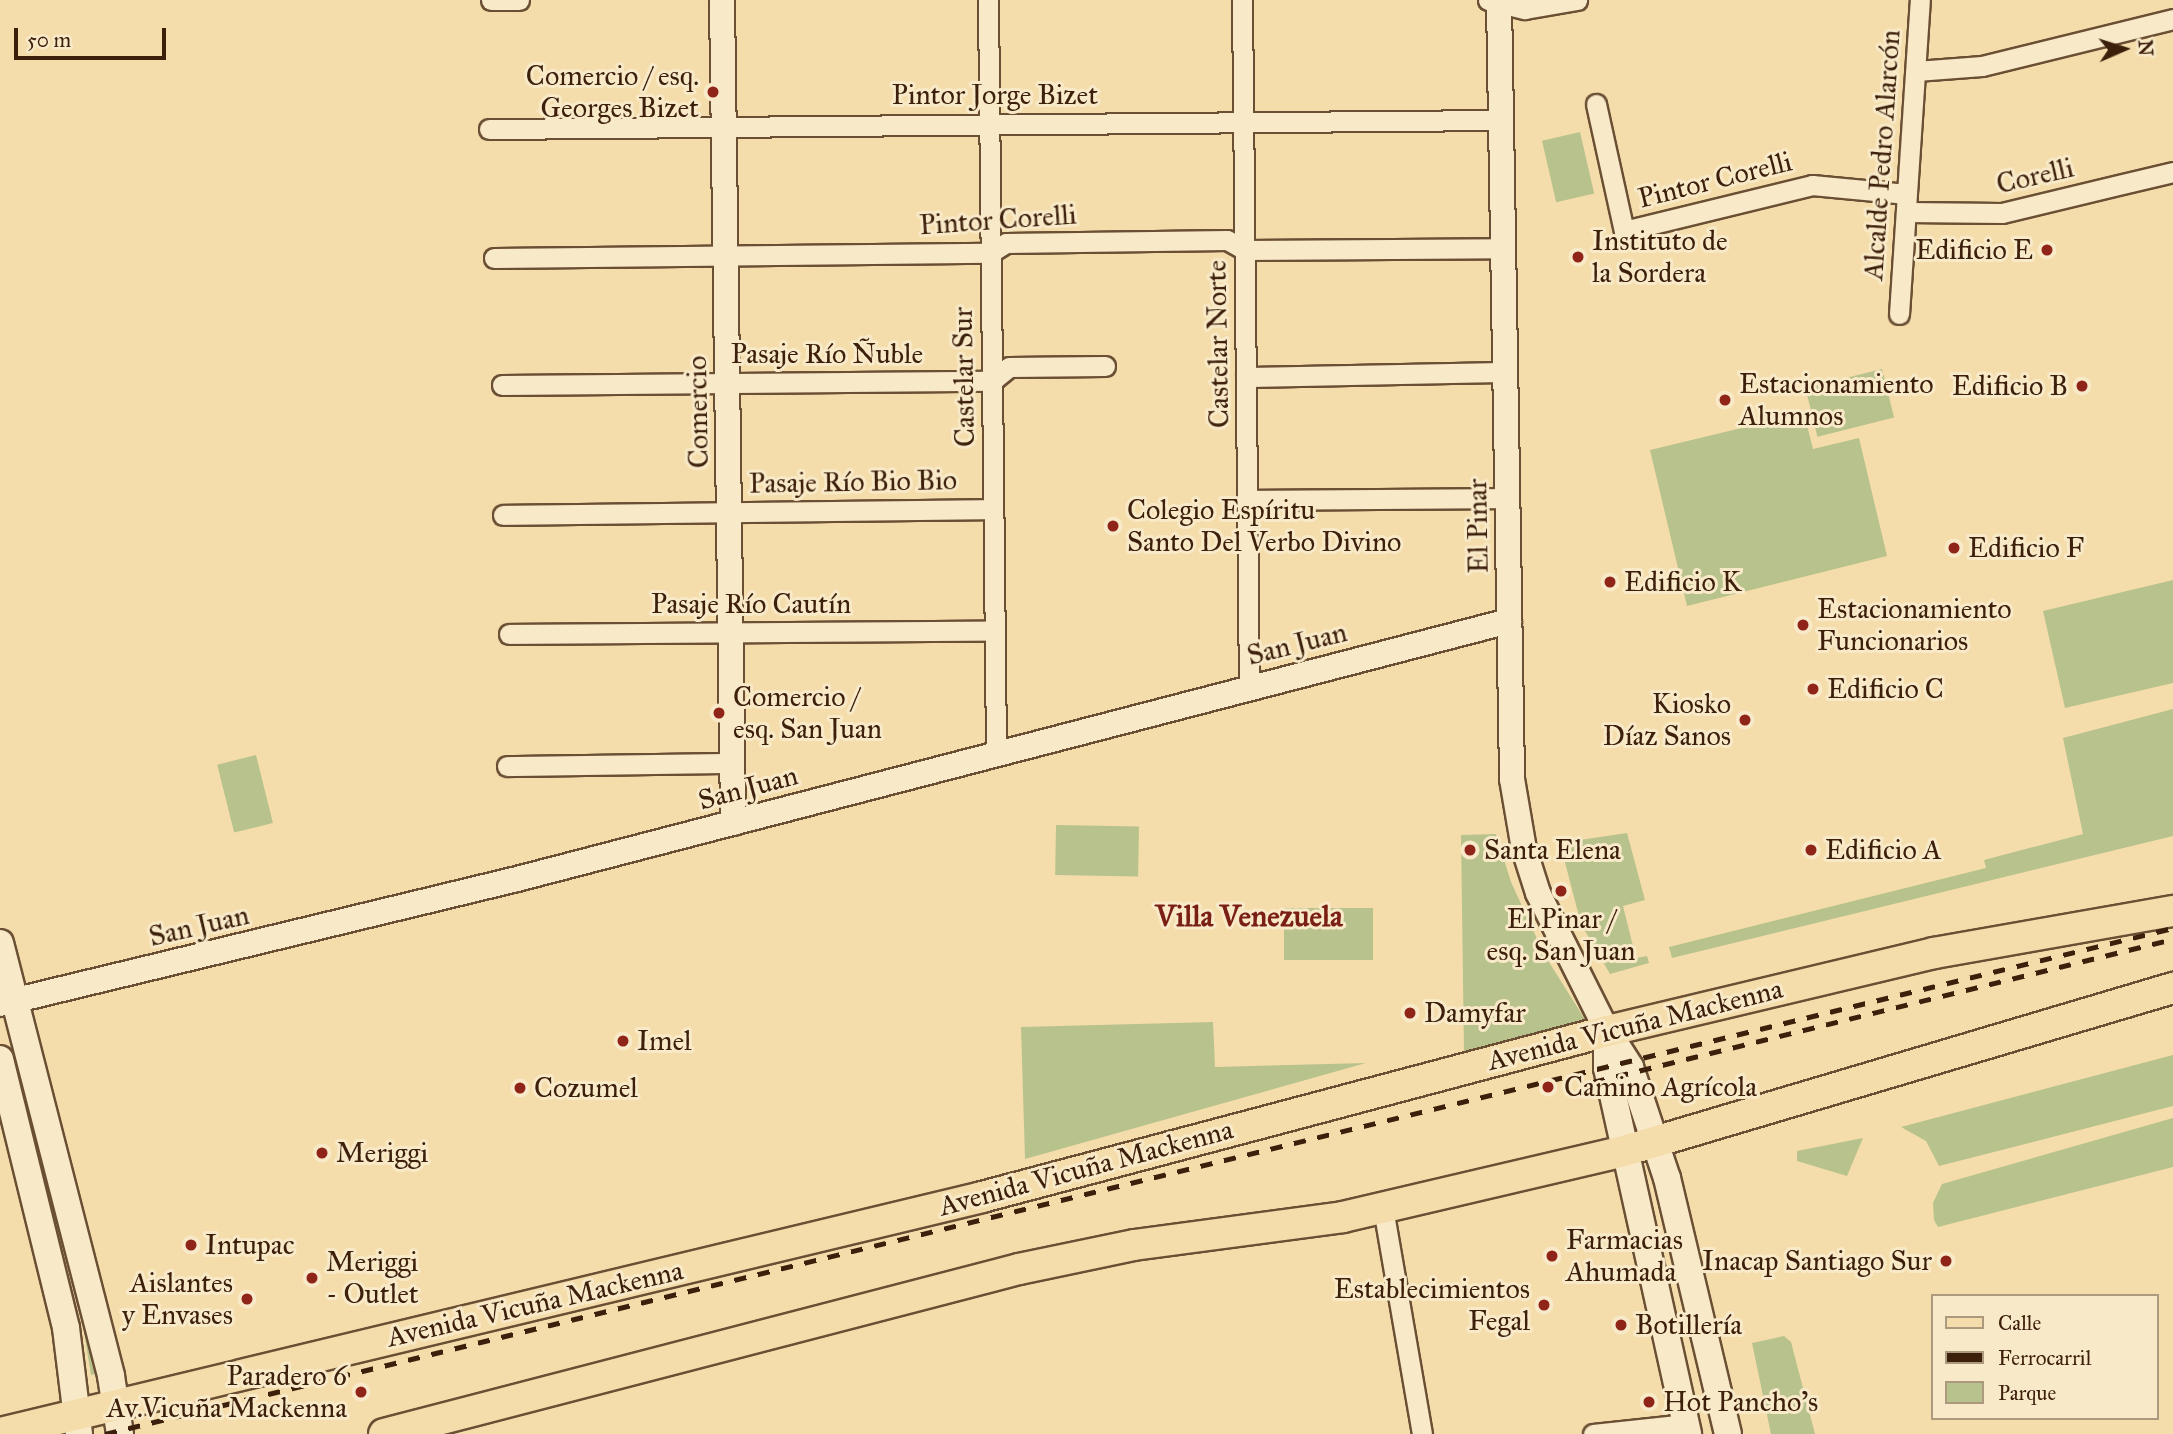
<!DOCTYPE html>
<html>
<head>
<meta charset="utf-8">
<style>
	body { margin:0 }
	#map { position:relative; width:2173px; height:1434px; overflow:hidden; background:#f4ddab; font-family:"IM FELL Great Primer",serif }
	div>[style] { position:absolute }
	.green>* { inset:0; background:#b8c28c; transform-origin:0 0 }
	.roads { filter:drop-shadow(2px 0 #6b4f34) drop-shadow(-2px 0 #6b4f34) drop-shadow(0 2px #6b4f34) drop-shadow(0 -2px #6b4f34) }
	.minor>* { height:19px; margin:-9.5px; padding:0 9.5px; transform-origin:9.5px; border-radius:9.5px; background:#f8e9c8 }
	.tertiary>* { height:24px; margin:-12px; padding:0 12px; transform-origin:12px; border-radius:12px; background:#f8e9c8 }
	.secondary>* { height:26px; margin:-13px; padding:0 13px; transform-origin:13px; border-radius:13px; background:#f8e9c8 }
	.primary>* { height:30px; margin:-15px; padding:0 15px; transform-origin:15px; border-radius:15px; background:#f4ddab }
	.rail>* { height:5px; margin-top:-2.5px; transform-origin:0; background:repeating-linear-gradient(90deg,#3d200c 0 12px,transparent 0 24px) }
	.dots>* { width:19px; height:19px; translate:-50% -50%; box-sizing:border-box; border:4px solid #f8e9c8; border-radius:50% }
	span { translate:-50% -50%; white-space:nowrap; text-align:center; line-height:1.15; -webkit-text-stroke:6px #f8e9c8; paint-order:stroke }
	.poi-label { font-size:28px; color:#3d200c }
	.right { translate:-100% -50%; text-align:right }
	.left { translate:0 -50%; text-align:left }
	.street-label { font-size:28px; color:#3d200c }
	.neighbourhood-label { font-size:30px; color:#7a1f14; font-weight:700 }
	.legend { position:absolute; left:1931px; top:1294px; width:228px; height:126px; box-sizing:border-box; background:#f8e9c8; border:2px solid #ad997d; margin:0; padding:9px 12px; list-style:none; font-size:21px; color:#3d200c }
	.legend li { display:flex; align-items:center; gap:14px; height:35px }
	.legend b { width:35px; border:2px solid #ad997d }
	.north { position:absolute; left:2089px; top:14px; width:70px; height:70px; -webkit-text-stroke:5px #f8e9c8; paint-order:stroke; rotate:87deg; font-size:19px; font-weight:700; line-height:28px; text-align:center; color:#3d200c }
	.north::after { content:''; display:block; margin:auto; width:24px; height:32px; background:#3d200c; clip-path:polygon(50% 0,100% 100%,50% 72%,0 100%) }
	.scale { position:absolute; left:14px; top:28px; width:152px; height:32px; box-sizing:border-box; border:4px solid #3d200c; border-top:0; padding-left:9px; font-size:21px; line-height:24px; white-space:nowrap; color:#3d200c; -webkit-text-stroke:5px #f8e9c8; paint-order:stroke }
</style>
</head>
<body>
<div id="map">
	<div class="green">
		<i style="left:1580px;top:132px;width:63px;height:39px;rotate:77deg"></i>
		<i style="left:1882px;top:369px;width:50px;height:79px;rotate:76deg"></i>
		<i style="clip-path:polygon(1804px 413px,1813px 449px,1859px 438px,1887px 556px,1687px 606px,1650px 450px)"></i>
		<i style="clip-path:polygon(2173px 580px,2173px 683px,2065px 708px,2043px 611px)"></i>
		<i style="clip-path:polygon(2173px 709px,2173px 836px,1672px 958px,1669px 947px,1986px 868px,1984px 860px,2083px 834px,2063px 738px)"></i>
		<i style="left:256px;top:755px;width:70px;height:40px;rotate:76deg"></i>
		<i style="left:1056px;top:825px;width:83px;height:50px;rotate:1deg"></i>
		<i style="clip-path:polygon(1627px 833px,1645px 900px,1623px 906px,1636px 958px,1647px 956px,1649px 963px,1610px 974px,1581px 924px,1560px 843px)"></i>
		<i style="clip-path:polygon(1496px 834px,1511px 882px,1544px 954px,1589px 1026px,1464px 1053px,1461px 835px)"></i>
		<i style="left:1373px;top:908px;width:52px;height:89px;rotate:90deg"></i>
		<i style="clip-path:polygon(1213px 1022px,1215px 1067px,1366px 1063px,1025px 1159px,1021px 1027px)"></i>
		<i style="clip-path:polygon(2173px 1055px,2173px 1106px,1939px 1166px,1926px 1141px,1901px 1127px)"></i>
		<i style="clip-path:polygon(2173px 1118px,2173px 1167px,1938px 1227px,1934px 1220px,1933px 1203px,1942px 1184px)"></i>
		<i style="clip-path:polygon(1863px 1138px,1847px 1176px,1797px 1161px,1797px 1151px)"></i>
		<i style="clip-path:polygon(78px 1295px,100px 1373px,91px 1375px)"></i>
		<i style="clip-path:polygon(1784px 1336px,1791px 1342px,1815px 1434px,1771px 1434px,1752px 1343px)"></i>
	</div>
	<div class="roads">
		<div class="minor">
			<i style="left:491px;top:0;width:28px"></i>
			<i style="left:988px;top:0;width:754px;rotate:89.39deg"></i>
			<i style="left:1242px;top:0;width:687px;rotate:89.42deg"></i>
			<i style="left:1488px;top:0;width:38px;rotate:14deg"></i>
			<i style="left:1525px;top:9px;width:53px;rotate:-9.8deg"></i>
			<i style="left:1916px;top:71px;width:66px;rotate:-4.3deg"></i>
			<i style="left:1982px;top:66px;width:197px;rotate:-13.8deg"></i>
			<i style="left:1596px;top:104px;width:130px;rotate:77.6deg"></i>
			<i style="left:1624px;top:231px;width:194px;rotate:-13.7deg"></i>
			<i style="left:1812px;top:185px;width:95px;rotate:5.4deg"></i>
			<i style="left:489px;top:129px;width:1012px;rotate:-0.51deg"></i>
			<i style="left:1906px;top:212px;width:96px;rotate:0.6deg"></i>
			<i style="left:2002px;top:213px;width:176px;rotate:-13.5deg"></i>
			<i style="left:494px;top:258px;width:496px;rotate:-0.6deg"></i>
			<i style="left:990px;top:253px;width:19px;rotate:-32deg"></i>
			<i style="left:1006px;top:243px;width:221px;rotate:-0.8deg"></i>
			<i style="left:1227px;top:240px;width:21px;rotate:29deg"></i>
			<i style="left:1245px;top:250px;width:258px;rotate:-0.4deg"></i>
			<i style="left:1899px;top:314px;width:315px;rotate:-86.2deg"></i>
			<i style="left:1246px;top:377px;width:259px;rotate:-1.1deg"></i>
			<i style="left:502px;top:385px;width:490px;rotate:-0.5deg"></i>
			<i style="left:992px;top:381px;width:22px;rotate:-39deg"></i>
			<i style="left:1009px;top:367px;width:96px;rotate:-0.6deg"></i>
			<i style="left:1247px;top:500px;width:261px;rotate:-0.4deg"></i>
			<i style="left:503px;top:515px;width:490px;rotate:-0.7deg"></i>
			<i style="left:509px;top:634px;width:485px;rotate:-0.4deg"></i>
			<i style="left:507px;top:766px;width:225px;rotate:-0.8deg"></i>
			<i style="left:1383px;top:1208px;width:229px;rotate:80.2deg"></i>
			<i style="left:1593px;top:1434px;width:94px;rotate:-6.1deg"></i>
		</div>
		<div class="tertiary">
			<i style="left:722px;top:0;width:823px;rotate:89.23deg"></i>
			<i style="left:1499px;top:0;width:779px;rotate:89.04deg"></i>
			<i style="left:1512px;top:779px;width:71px;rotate:80.3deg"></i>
			<i style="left:1524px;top:849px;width:46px;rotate:72.3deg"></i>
			<i style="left:1538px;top:893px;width:154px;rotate:63.4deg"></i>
			<i style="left:0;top:1004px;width:532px;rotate:-13.59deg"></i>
			<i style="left:517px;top:879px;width:1025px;rotate:-14.58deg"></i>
		</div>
		<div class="secondary">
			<i style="left:0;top:943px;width:447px;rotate:75.6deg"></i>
			<i style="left:111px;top:1376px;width:59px;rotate:81.2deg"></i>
			<i style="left:1607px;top:1031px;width:43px;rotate:57.4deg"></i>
			<i style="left:1630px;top:1067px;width:117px;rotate:71.6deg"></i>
			<i style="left:1667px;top:1178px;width:263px;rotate:76.6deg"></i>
			<i style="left:1607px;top:1031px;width:37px;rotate:90deg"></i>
			<i style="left:1607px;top:1068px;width:375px;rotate:77.5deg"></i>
			<i style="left:0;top:1059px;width:277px;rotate:76.2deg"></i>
			<i style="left:66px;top:1328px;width:107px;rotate:83deg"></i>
		</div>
		<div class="primary">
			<i style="left:0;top:1433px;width:1010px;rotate:-13.51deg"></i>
			<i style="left:982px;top:1197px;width:647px;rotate:-14.87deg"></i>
			<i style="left:1607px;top:1031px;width:336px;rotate:-13.4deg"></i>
			<i style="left:1934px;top:953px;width:243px;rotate:-10deg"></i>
			<i style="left:384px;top:1434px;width:656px;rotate:-14.57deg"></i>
			<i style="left:1019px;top:1269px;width:117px;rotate:-11.8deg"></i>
			<i style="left:1134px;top:1245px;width:211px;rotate:-7.6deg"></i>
			<i style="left:1343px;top:1217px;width:289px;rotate:-13.2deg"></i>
			<i style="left:1624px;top:1151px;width:573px;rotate:-16.54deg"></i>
		</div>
	</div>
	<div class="rail">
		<i style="left:1593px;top:1082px;width:597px;rotate:-13.85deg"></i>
		<i style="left:105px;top:1434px;width:2129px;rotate:-13.75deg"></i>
	</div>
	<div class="dots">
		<i style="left:713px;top:92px;background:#8f2418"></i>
		<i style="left:2047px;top:250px;background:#8f2418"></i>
		<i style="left:1578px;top:257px;background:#8f2418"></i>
		<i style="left:2082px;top:386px;background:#8f2418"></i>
		<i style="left:1725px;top:400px;background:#8f2418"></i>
		<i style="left:1113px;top:526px;background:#8f2418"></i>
		<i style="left:1954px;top:548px;background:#8f2418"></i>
		<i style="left:1610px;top:582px;background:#8f2418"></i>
		<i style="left:1803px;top:625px;background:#8f2418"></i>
		<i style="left:1813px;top:689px;background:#8f2418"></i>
		<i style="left:719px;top:713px;background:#8f2418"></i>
		<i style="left:1745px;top:720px;background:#8f2418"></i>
		<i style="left:1470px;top:850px;background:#8f2418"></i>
		<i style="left:1811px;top:850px;background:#8f2418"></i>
		<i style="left:1561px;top:891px;background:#8f2418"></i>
		<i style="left:1410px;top:1013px;background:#8f2418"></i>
		<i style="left:623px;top:1041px;background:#8f2418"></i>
		<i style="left:1548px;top:1087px;background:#8f2418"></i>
		<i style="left:520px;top:1088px;background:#8f2418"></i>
		<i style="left:322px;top:1153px;background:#8f2418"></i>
		<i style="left:191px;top:1245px;background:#8f2418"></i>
		<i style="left:1552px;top:1256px;background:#8f2418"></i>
		<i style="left:1946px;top:1261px;background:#8f2418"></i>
		<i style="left:312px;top:1278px;background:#8f2418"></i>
		<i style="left:247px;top:1299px;background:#8f2418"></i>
		<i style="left:1544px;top:1305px;background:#8f2418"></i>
		<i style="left:1621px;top:1325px;background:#8f2418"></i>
		<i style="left:361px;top:1392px;background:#8f2418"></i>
		<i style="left:1649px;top:1402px;background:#8f2418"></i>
	</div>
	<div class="poi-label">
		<span class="right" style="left:699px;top:92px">Comercio / esq.<br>Georges Bizet</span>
		<span class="left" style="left:1592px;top:257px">Instituto de<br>la Sordera</span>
		<span class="right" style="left:2033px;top:250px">Edificio E</span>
		<span class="left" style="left:1739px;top:400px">Estacionamiento<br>Alumnos</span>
		<span class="right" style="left:2068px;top:386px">Edificio B</span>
		<span class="left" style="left:1127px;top:526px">Colegio Espíritu<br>Santo Del Verbo Divino</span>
		<span class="left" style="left:1968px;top:548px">Edificio F</span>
		<span class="left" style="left:1624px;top:582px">Edificio K</span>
		<span class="left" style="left:1817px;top:625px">Estacionamiento<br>Funcionarios</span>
		<span class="left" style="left:1827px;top:689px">Edificio C</span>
		<span class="left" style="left:733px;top:713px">Comercio /<br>esq. San Juan</span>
		<span class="right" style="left:1731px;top:720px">Kiosko<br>Díaz Sanos</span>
		<span class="left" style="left:1484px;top:850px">Santa Elena</span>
		<span class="left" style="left:1825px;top:850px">Edificio A</span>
		<span style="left:1561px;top:935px">El Pinar /<br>esq. San Juan</span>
		<span class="left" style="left:1424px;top:1013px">Damyfar</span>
		<span class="left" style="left:637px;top:1041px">Imel</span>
		<span class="left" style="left:1564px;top:1087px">Camino Agrícola</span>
		<span class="left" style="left:534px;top:1088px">Cozumel</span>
		<span class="left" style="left:336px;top:1153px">Meriggi</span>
		<span class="left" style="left:1566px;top:1256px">Farmacias<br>Ahumada</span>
		<span class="left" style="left:205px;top:1245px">Intupac</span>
		<span class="right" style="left:1932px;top:1261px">Inacap Santiago Sur</span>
		<span class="left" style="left:326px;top:1278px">Meriggi<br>- Outlet</span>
		<span class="right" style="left:233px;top:1299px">Aislantes<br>y Envases</span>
		<span class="right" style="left:1530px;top:1305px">Establecimientos<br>Fegal</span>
		<span class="left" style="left:1635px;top:1325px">Botillería</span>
		<span class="right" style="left:347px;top:1392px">Paradero 6<br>Av.Vicuña Mackenna</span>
		<span class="left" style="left:1663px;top:1402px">Hot Pancho's</span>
	</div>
	<div class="street-label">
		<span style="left:995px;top:95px">Pintor Jorge Bizet</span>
		<span style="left:1882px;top:155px;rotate:-86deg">Alcalde Pedro Alarcón</span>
		<span style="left:2035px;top:176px;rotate:-13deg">Corelli</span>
		<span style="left:1715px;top:180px;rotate:-14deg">Pintor Corelli</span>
		<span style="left:998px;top:220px;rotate:-4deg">Pintor Corelli</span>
		<span style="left:1218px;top:344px;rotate:-91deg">Castelar Norte</span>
		<span style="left:827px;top:354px">Pasaje Río Ñuble</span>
		<span style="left:964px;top:377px;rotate:-91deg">Castelar Sur</span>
		<span style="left:698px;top:412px;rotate:-91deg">Comercio</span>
		<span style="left:853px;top:482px;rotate:-1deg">Pasaje Río Bio Bio</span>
		<span style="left:1478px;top:526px;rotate:-91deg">El Pinar</span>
		<span style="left:751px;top:604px">Pasaje Río Cautín</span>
		<span style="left:1297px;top:644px;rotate:-14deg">San Juan</span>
		<span style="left:748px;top:788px;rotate:-15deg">San Juan</span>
		<span style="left:199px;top:926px;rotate:-13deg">San Juan</span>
		<span style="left:1635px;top:1025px;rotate:-14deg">Avenida Vicuña Mackenna</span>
		<span style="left:1086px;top:1168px;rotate:-15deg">Avenida Vicuña Mackenna</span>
		<span style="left:535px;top:1304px;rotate:-13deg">Avenida Vicuña Mackenna</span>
	</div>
	<div class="neighbourhood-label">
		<span style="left:1249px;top:916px">Villa Venezuela</span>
	</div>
	<ul class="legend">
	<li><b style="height:9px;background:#f4ddab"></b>Calle</li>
	<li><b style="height:9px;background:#3d200c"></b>Ferrocarril</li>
	<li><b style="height:19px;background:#b8c28c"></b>Parque</li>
	</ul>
	<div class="north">N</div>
	<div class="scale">50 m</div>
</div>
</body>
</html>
